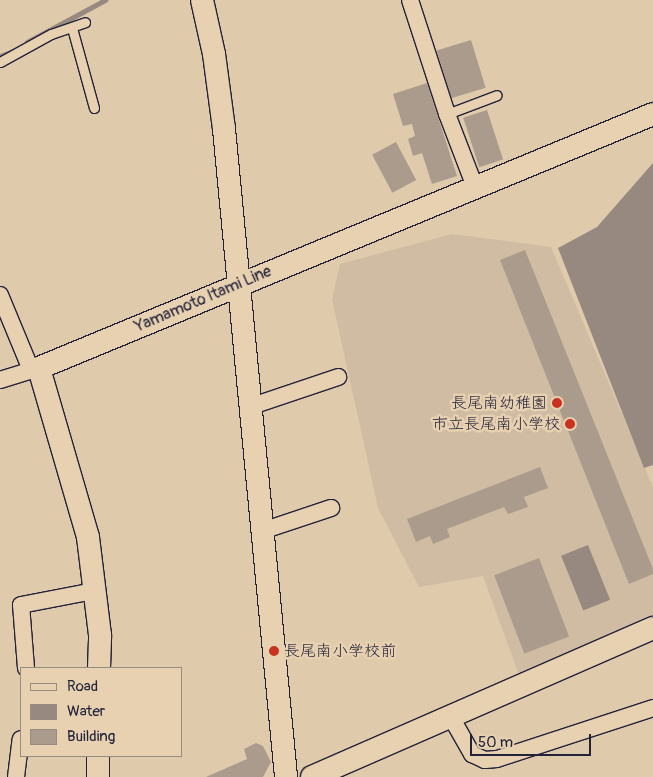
<!DOCTYPE html>
<html>
<head>
<meta charset="utf-8">
<style>
	body { margin:0 }
	#map { position:relative; width:653px; height:777px; overflow:hidden; background:#dfcaab; font-family:Pangolin,"Klee One",sans-serif }
	div>[style] { position:absolute }
	.built>* { inset:0; background:#cfbca2 }
	.water>* { inset:0; background:#978980; transform-origin:0 0 }
	.stream>* { height:5px; margin:-2.5px; padding:0 2.5px; transform-origin:2.5px; border-radius:2.5px; background:#978980 }
	.building>* { inset:0; background:#ab9b8c; transform-origin:0 0 }
	.roads { filter:drop-shadow(1px 0 #22223b) drop-shadow(-1px 0 #22223b) drop-shadow(0 1px #22223b) drop-shadow(0 -1px #22223b) }
	.lane>* { height:9px; margin:-4.5px; padding:0 4.5px; transform-origin:4.5px; border-radius:4.5px; background:#e7d1b0 }
	.street>* { height:16px; margin:-8px; padding:0 8px; transform-origin:8px; border-radius:8px; background:#e7d1b0 }
	.secondary>* { height:22px; margin:-11px; padding:0 11px; transform-origin:11px; border-radius:11px; background:#e7d1b0 }
	.dots>* { width:14px; height:14px; translate:-50% -50%; box-sizing:border-box; border:2px solid #e7d1b0; border-radius:50% }
	span { translate:-50% -50%; white-space:nowrap; text-align:center; line-height:1.15; -webkit-text-stroke:5px #e7d1b0; paint-order:stroke }
	.street-label { font-size:16px; color:#22223b }
	.poi-label { font-size:16px; color:#22223b }
	.right { translate:-100% -50%; text-align:right }
	.left { translate:0 -50%; text-align:left }
	.legend { position:absolute; left:20px; top:667px; width:162px; height:90px; box-sizing:border-box; background:#e7d1b0; border:1px solid #988b81; margin:0; padding:6px 9px; list-style:none; font-size:15px; color:#22223b }
	.legend li { display:flex; align-items:center; gap:10px; height:25px }
	.legend b { width:25px; border:1px solid #988b81 }
	.scale { position:absolute; left:470px; top:734px; width:121px; height:22px; box-sizing:border-box; border:2px solid #22223b; border-top:0; padding-left:6px; font-size:15px; line-height:18px; white-space:nowrap; color:#22223b; -webkit-text-stroke:4px #e7d1b0; paint-order:stroke }
</style>
</head>
<body>
<div id="map">
	<div class="built">
		<i style="clip-path:polygon(452px 234px,551px 247px,653px 487px,653px 614px,519px 675px,483px 576px,419px 587px,378px 508px,332px 299px,340px 264px)"></i>
	</div>
	<div class="water">
		<i style="clip-path:polygon(653px 163px,653px 465px,644px 468px,558px 248px,597px 227px)"></i>
		<i style="left:588px;top:545px;width:59px;height:29px;rotate:68deg"></i>
	</div>
	<div class="stream">
		<i style="left:27px;top:42px;width:89px;rotate:-28.3deg"></i>
		<i style="left:0;top:56px;width:14px;rotate:-21deg"></i>
	</div>
	<div class="building">
		<i style="left:471px;top:40px;width:50px;height:36px;rotate:73deg"></i>
		<i style="clip-path:polygon(427px 83px,457px 176px,432px 184px,422px 153px,413px 156px,408px 139px,415px 136px,412px 124px,403px 126px,393px 94px)"></i>
		<i style="left:487px;top:110px;width:52px;height:25px;rotate:72deg"></i>
		<i style="left:396px;top:142px;width:43px;height:27px;rotate:62deg"></i>
		<i style="clip-path:polygon(525px 250px,653px 569px,653px 574px,629px 584px,500px 260px)"></i>
		<i style="clip-path:polygon(540px 467px,548px 488px,524px 497px,528px 507px,508px 514px,504px 507px,447px 529px,450px 537px,433px 544px,430px 536px,416px 542px,407px 519px)"></i>
		<i style="left:539px;top:558px;width:84px;height:48px;rotate:69deg"></i>
		<i style="clip-path:polygon(256px 743px,263px 746px,271px 762px,263px 777px,206px 777px,247px 759px,244px 749px)"></i>
	</div>
	<div class="roads">
		<div class="lane">
			<i style="left:72px;top:28px;width:83px;rotate:74.6deg"></i>
			<i style="left:0;top:62px;width:58px;rotate:-28.8deg"></i>
			<i style="left:51px;top:34px;width:36px;rotate:-19deg"></i>
			<i style="left:447px;top:114px;width:53px;rotate:-20.8deg"></i>
		</div>
		<div class="street">
			<i style="left:410px;top:0;width:120px;rotate:72deg"></i>
			<i style="left:447px;top:114px;width:78px;rotate:69deg"></i>
			<i style="left:0;top:295px;width:81px;rotate:67.5deg"></i>
			<i style="left:0;top:380px;width:41px;rotate:-17.1deg"></i>
			<i style="left:252px;top:406px;width:91px;rotate:-18.6deg"></i>
			<i style="left:262px;top:531px;width:73px;rotate:-18.4deg"></i>
			<i style="left:26px;top:668px;width:63px;rotate:-94.5deg"></i>
			<i style="left:21px;top:605px;width:74px;rotate:-10.9deg"></i>
			<i style="left:451px;top:717px;width:43px;rotate:60.4deg"></i>
			<i style="left:472px;top:754px;width:14px;rotate:25deg"></i>
			<i style="left:485px;top:760px;width:12px;rotate:-5deg"></i>
			<i style="left:497px;top:759px;width:164px;rotate:-18.1deg"></i>
			<i style="left:16px;top:777px;width:38px;rotate:-83deg"></i>
		</div>
		<div class="secondary">
			<i style="left:202px;top:0;width:55px;rotate:77.5deg"></i>
			<i style="left:214px;top:54px;width:76px;rotate:82.4deg"></i>
			<i style="left:224px;top:129px;width:651px;rotate:84.53deg"></i>
			<i style="left:99px;top:668px;width:33px;rotate:-88deg"></i>
			<i style="left:100px;top:635px;width:99px;rotate:-97deg"></i>
			<i style="left:88px;top:537px;width:176px;rotate:-106.2deg"></i>
			<i style="left:39px;top:368px;width:664px;rotate:-22.47deg"></i>
			<i style="left:98px;top:777px;width:21px;rotate:-90deg"></i>
			<i style="left:312px;top:777px;width:372px;rotate:-23.6deg"></i>
		</div>
	</div>
	<div class="dots">
		<i style="left:557px;top:403px;background:#c8321e"></i>
		<i style="left:570px;top:424px;background:#c8321e"></i>
		<i style="left:274px;top:651px;background:#c8321e"></i>
	</div>
	<div class="street-label">
		<span style="left:203px;top:299px;rotate:-23deg">Yamamoto Itami Line</span>
	</div>
	<div class="poi-label">
		<span class="right" style="left:547px;top:403px">長尾南幼稚園</span>
		<span class="right" style="left:560px;top:424px">市立長尾南小学校</span>
		<span class="left" style="left:284px;top:651px">長尾南小学校前</span>
	</div>
	<ul class="legend">
	<li><b style="height:6px;background:#e7d1b0"></b>Road</li>
	<li><b style="height:14px;background:#978980"></b>Water</li>
	<li><b style="height:14px;background:#ab9b8c"></b>Building</li>
	</ul>
	<div class="scale">50 m</div>
</div>
</body>
</html>
